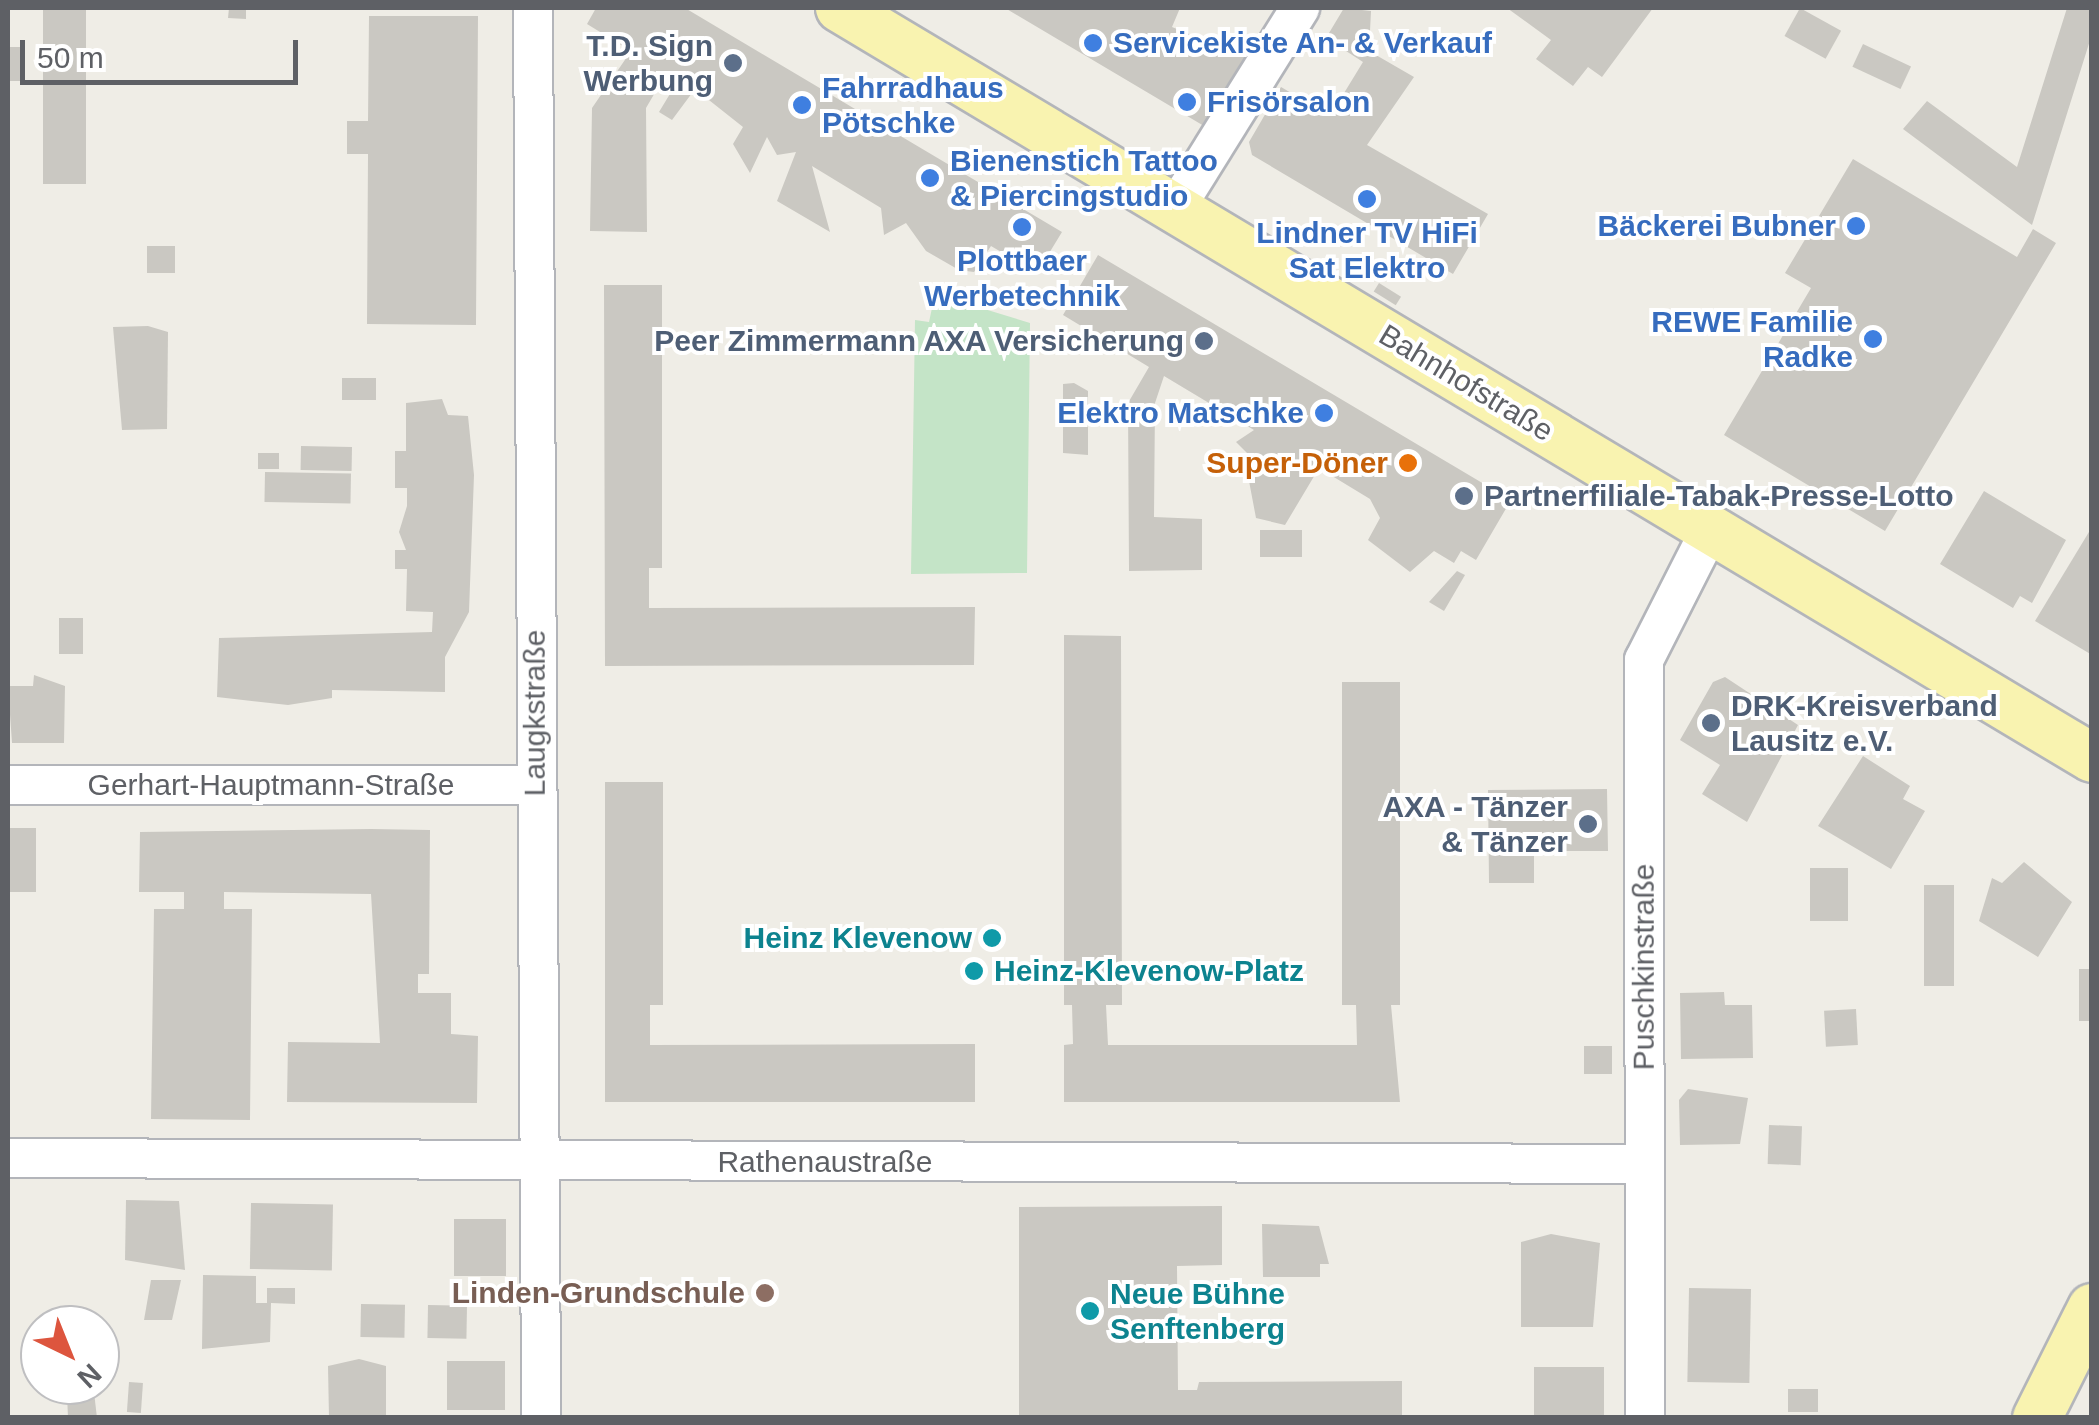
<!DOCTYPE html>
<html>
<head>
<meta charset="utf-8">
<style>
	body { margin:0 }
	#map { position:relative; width:2099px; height:1425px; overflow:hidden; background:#efede6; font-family:Arial,sans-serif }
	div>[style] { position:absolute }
	.green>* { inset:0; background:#c4e4c7 }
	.building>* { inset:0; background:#cac8c2; transform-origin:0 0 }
	.roads { filter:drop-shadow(2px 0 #b3b5ba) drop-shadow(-2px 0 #b3b5ba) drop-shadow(0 2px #b3b5ba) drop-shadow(0 -2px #b3b5ba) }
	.minor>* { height:38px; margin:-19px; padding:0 19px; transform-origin:19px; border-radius:19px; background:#fff }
	.major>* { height:48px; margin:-24px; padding:0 24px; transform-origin:24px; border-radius:24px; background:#f9f3b0 }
	.dots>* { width:28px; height:28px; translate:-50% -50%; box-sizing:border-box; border:5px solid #fff; border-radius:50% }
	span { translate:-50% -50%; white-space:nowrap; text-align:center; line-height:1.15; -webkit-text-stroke:8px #fff; paint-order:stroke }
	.shop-label { font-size:30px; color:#366cbe; font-weight:700 }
	.left { translate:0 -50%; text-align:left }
	.right { translate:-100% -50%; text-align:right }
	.service-label { font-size:30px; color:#4e5e75; font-weight:700 }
	.street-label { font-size:30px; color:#5e6065 }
	.food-label { font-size:30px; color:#c56008; font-weight:700 }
	.culture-label { font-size:30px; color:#0d838f; font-weight:700 }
	.education-label { font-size:30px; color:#785e54; font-weight:700 }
	.frame { position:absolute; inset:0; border:10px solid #5e6065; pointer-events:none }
	.north { position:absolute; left:20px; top:1305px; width:100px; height:100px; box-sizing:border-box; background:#fff; border:2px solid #bfbfc1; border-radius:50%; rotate:137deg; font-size:28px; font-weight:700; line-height:40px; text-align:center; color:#5e6065 }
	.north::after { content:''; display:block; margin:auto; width:35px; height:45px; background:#dd553e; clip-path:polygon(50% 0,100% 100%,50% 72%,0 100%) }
	.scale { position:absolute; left:20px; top:40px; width:278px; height:45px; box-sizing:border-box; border:5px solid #5e6065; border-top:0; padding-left:12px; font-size:30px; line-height:35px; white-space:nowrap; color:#5e6065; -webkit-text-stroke:8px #fff; paint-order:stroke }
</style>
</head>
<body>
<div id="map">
	<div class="green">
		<i style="clip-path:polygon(935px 294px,1030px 323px,1027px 573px,911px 574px,915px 320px,929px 322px)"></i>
	</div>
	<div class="building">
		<i style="left:43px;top:8px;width:43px;height:176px"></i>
		<i style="clip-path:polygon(229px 8px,246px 8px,246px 19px,228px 18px)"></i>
		<i style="clip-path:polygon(596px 8px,685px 8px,1062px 232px,1037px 273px,991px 246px,974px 272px,959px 270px,926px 251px,906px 223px,884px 235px,881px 208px,812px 166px,830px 232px,777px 201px,796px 152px,777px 155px,767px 137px,750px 173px,733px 144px,743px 127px,695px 89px,672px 120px,659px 112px,679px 79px,667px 72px,646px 108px,647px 232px,590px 231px,592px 108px,631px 51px,587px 24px)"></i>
		<i style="clip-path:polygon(1005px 8px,1180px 8px,1172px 27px,1245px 57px,1204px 126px)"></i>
		<i style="clip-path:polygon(1344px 8px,1371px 11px,1369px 51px,1414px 77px,1367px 145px,1488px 214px,1453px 274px,1252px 155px,1249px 142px,1281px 87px,1330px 116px,1363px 62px,1326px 38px)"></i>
		<i style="clip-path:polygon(1507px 8px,1653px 8px,1602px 77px,1588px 67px,1573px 86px,1536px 59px,1551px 40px)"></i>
		<i style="left:1800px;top:8px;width:47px;height:32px;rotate:29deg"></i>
		<i style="clip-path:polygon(2067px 8px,2092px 8px,2092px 34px,2032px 225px,1903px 129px,1927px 101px,2017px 167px)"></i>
		<i style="clip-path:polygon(369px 16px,478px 16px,476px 325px,367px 324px,368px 154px,347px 154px,347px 121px,368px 121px)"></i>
		<i style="left:1863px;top:44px;width:53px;height:25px;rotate:25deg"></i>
		<i style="left:21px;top:47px;width:34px;height:13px;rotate:90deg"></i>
		<i style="left:1021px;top:152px;width:26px;height:10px;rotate:32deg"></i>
		<i style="clip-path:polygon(1853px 159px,2017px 257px,2033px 229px,2056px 243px,1885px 531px,1724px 435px,1811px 288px,1785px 273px)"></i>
		<i style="left:147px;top:246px;width:28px;height:27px"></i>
		<i style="clip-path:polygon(1098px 255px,1511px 500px,1476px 560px,1461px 551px,1454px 563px,1434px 551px,1410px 572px,1368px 540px,1380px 518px,1370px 499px,1319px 468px,1285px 525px,1256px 518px,1249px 481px,1259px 465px,1236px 442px,1254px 430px,1164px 376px,1155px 403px,1154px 517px,1202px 519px,1202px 570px,1129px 571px,1128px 403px,1149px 367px,1063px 315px)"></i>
		<i style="left:1379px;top:283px;width:26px;height:10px;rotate:32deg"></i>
		<i style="clip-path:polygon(604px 285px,662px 285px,662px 568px,649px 568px,649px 608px,975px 607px,974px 665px,605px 666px)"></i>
		<i style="clip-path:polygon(148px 326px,168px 332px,167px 429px,122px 430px,113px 327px)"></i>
		<i style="left:342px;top:378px;width:34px;height:22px"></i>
		<i style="clip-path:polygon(1074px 383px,1088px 391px,1088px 455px,1063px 453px,1063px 384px)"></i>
		<i style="clip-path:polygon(442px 399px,448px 415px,468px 416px,474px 475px,469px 612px,445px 657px,445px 692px,332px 690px,332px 698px,288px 705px,217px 697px,219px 638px,432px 632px,433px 612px,406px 611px,407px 569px,395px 569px,395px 550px,406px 550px,399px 532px,407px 506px,407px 488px,395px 488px,395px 451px,406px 451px,406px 403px)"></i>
		<i style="left:301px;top:446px;width:51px;height:24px;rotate:1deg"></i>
		<i style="left:258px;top:453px;width:21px;height:16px"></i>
		<i style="left:265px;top:472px;width:86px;height:30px;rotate:1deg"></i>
		<i style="clip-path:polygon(1984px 491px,2066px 540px,2032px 603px,2020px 596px,2013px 608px,1940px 564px)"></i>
		<i style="clip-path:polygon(2092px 527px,2092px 655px,2035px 621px)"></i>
		<i style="left:1260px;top:530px;width:42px;height:27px"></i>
		<i style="clip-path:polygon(1457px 571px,1465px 575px,1444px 611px,1429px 602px)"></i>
		<i style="left:59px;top:618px;width:24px;height:36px"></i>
		<i style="clip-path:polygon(1064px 635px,1121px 636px,1122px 1005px,1106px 1005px,1108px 1045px,1357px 1045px,1356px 1005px,1342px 1005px,1342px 682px,1400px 682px,1400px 1005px,1391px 1005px,1400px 1102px,1064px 1102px,1064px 1045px,1073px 1044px,1072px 1005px,1064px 1005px)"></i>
		<i style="clip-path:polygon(34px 675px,65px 686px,64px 743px,12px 743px,8px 686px,33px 686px)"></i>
		<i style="clip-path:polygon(1725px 677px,1798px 725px,1747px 822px,1702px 794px,1720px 765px,1680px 740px,1713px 682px)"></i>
		<i style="clip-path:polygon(1863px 756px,1910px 786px,1903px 799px,1925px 811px,1891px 869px,1818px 826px)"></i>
		<i style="clip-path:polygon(605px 782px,663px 782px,663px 1005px,650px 1005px,650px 1045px,975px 1044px,975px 1102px,605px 1102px)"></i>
		<i style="clip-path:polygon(1607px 789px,1608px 851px,1534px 851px,1534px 883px,1489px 883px,1488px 790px)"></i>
		<i style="left:8px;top:828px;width:28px;height:64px"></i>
		<i style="clip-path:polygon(371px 829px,430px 830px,429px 974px,418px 974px,418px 993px,451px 993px,451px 1034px,478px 1036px,477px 1103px,287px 1102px,288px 1042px,380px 1043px,371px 894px,224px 892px,224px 909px,252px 909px,250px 1120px,151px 1119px,154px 909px,184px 909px,184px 892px,139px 892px,140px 832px)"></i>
		<i style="clip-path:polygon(2024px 862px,2072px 902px,2038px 957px,1979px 921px,1992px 878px,2002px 883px)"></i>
		<i style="left:1810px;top:868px;width:38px;height:53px"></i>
		<i style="left:1924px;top:885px;width:30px;height:101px"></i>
		<i style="left:2079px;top:969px;width:13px;height:52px"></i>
		<i style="clip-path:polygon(1724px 992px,1725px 1005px,1752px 1005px,1753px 1058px,1681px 1059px,1680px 993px)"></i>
		<i style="left:1856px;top:1009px;width:36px;height:32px;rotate:87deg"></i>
		<i style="left:1584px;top:1046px;width:28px;height:28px"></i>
		<i style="clip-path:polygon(1688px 1089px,1748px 1098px,1740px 1144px,1680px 1145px,1679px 1100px)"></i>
		<i style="left:1769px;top:1125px;width:33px;height:39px;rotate:2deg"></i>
		<i style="clip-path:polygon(126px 1200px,179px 1201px,185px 1270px,125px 1260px)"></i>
		<i style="left:251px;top:1203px;width:82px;height:66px;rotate:1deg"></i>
		<i style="clip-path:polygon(1222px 1206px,1222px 1265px,1177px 1266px,1178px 1390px,1197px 1390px,1199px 1382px,1402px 1381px,1402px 1418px,1019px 1418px,1019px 1207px)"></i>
		<i style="left:454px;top:1219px;width:52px;height:57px"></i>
		<i style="clip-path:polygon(1262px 1224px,1319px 1226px,1329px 1264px,1320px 1264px,1320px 1277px,1263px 1277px)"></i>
		<i style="clip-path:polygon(1551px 1234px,1600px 1243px,1593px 1327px,1521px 1327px,1521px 1242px)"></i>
		<i style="clip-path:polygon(203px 1275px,256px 1276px,256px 1303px,267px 1303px,267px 1288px,295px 1288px,295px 1304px,271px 1303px,270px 1342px,202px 1349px)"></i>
		<i style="clip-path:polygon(151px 1280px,181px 1280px,172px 1320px,144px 1320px)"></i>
		<i style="left:1689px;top:1288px;width:62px;height:94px;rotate:1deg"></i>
		<i style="left:361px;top:1304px;width:44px;height:33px;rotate:1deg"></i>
		<i style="left:428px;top:1305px;width:39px;height:33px;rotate:1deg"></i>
		<i style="clip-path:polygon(359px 1359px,386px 1366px,386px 1418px,329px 1418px,328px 1366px)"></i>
		<i style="left:447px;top:1361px;width:58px;height:49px"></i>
		<i style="left:1534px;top:1367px;width:70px;height:51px"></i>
		<i style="left:129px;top:1382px;width:14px;height:30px;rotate:4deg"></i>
		<i style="left:1818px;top:1389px;width:23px;height:30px;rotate:90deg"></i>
		<i style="clip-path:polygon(94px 1392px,97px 1418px,68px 1418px,67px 1394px)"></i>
	</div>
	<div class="roads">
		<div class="minor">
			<i style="left:533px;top:8px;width:1410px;rotate:89.67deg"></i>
			<i style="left:1175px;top:209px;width:237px;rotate:-58.1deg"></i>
			<i style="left:8px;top:785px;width:526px"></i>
			<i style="left:8px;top:1158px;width:1635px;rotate:0.21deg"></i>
			<i style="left:1645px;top:1418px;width:758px;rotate:-90.08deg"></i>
			<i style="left:1644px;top:660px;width:144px;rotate:-63.1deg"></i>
		</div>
		<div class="major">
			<i style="left:840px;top:8px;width:1459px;rotate:30.92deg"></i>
			<i style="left:2037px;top:1418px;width:123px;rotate:-63.4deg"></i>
		</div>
	</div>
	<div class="dots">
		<i style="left:1093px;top:43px;background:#3f7fe0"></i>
		<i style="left:733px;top:63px;background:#5c6f8a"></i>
		<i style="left:1187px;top:102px;background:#3f7fe0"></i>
		<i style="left:802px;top:105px;background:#3f7fe0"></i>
		<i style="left:930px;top:178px;background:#3f7fe0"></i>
		<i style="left:1367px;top:199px;background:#3f7fe0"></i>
		<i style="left:1856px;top:226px;background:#3f7fe0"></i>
		<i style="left:1022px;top:227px;background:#3f7fe0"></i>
		<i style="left:1873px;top:339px;background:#3f7fe0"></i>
		<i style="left:1204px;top:341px;background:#5c6f8a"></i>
		<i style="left:1324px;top:413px;background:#3f7fe0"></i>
		<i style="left:1408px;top:463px;background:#e8710a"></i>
		<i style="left:1464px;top:496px;background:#5c6f8a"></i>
		<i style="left:1711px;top:723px;background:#5c6f8a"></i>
		<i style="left:1588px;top:824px;background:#5c6f8a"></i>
		<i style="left:992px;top:938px;background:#0f9aa8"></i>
		<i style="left:974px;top:971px;background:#0f9aa8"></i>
		<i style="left:765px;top:1293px;background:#8d6e63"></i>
		<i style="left:1090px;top:1311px;background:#0f9aa8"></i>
	</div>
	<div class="shop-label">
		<span class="left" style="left:1113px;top:43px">Servicekiste An- &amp; Verkauf</span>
		<span class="left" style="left:822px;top:105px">Fahrradhaus<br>Pötschke</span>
		<span class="left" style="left:1207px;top:102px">Frisörsalon</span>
		<span class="left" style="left:950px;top:178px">Bienenstich Tattoo<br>&amp; Piercingstudio</span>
		<span class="right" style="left:1836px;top:226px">Bäckerei Bubner</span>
		<span style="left:1367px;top:250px">Lindner TV HiFi<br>Sat Elektro</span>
		<span style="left:1022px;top:278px">Plottbaer<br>Werbetechnik</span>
		<span class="right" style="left:1853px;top:339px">REWE Familie<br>Radke</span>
		<span class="right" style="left:1304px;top:413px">Elektro Matschke</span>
	</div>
	<div class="service-label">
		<span class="right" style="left:713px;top:63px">T.D. Sign<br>Werbung</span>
		<span class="right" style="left:1184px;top:341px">Peer Zimmermann AXA Versicherung</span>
		<span class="left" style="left:1484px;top:496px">Partnerfiliale-Tabak-Presse-Lotto</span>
		<span class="left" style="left:1731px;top:723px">DRK-Kreisverband<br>Lausitz e.V.</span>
		<span class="right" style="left:1568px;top:824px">AXA - Tänzer<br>&amp; Tänzer</span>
	</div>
	<div class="street-label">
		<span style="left:1466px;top:383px;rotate:31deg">Bahnhofstraße</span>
		<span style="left:535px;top:713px;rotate:-90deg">Laugkstraße</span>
		<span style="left:271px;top:785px">Gerhart-Hauptmann-Straße</span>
		<span style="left:1644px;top:967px;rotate:-90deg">Puschkinstraße</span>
		<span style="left:825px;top:1162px">Rathenaustraße</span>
	</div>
	<div class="food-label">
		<span class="right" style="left:1388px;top:463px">Super-Döner</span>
	</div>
	<div class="culture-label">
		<span class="right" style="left:972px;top:938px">Heinz Klevenow</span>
		<span class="left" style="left:994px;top:971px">Heinz-Klevenow-Platz</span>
		<span class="left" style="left:1110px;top:1311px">Neue Bühne<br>Senftenberg</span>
	</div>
	<div class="education-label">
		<span class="right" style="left:745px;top:1293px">Linden-Grundschule</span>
	</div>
	<div class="frame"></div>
	<div class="north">N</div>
	<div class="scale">50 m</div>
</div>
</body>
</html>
